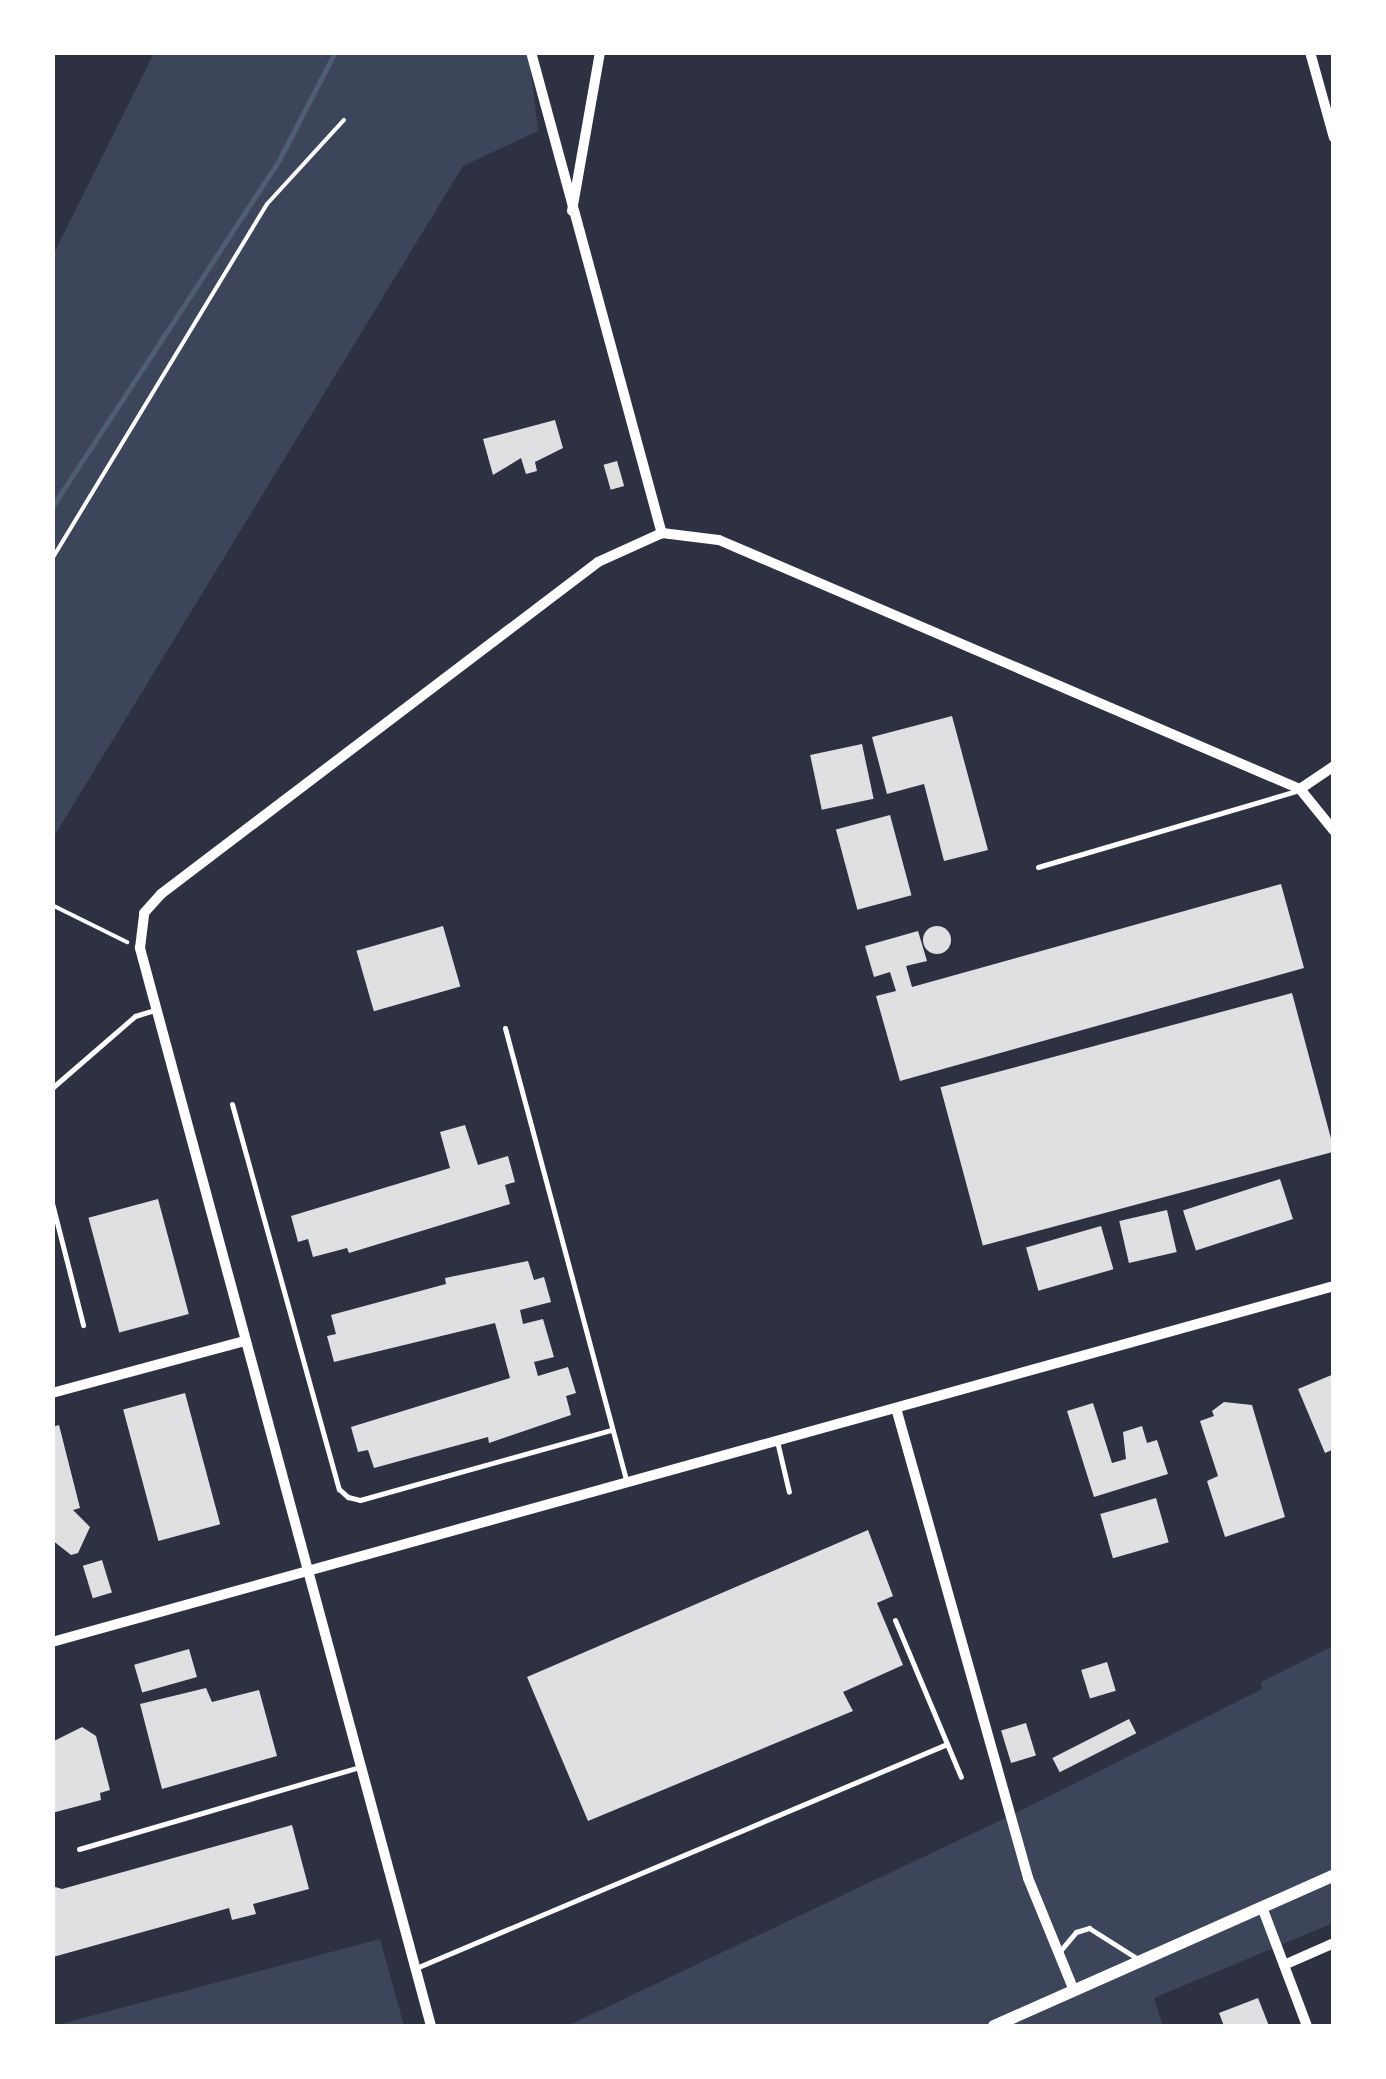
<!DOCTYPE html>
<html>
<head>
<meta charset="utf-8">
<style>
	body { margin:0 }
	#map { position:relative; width:1386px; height:2079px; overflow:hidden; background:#2d3142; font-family:"IBM Plex Serif",serif }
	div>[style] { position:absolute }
	.green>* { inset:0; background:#3c4559 }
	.stream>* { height:5px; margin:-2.5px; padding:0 2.5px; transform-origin:2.5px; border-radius:2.5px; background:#4f5d75 }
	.building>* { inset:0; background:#e0e0e3; transform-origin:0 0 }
	.round { border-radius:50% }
	.path>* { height:4px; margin:-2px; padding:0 2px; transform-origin:2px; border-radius:2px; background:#fff }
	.service>* { height:5px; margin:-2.5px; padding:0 2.5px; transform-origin:2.5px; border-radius:2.5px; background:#fff }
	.minor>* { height:10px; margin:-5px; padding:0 5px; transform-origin:5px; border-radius:5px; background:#fff }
	.tertiary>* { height:12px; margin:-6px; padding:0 6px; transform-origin:6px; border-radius:6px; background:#fff }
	span { translate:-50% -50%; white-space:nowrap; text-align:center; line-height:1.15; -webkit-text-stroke:8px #fff; paint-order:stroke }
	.frame { position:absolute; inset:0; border:55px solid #fff; pointer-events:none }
</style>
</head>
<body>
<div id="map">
	<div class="green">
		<i style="clip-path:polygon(154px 53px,529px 53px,538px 131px,463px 166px,53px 838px,52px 257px)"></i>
		<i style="clip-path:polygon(1333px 1646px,1333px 1923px,1154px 1998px,1163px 2026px,567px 2026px,1020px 1811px,1262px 1689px,1261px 1682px)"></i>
		<i style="clip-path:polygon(380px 1939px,404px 2026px,53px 2026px)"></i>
	</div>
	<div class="stream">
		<i style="left:52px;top:507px;width:417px;rotate:-56.8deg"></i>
		<i style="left:280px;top:158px;width:119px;rotate:-62.6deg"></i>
	</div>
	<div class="building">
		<i style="clip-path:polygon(555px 420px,563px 448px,535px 462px,537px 471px,526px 474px,521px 458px,493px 475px,483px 439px)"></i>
		<i style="left:617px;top:461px;width:26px;height:14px;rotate:74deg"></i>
		<i style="clip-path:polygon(952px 716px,988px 850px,944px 861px,924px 784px,887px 794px,872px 737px)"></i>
		<i style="left:862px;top:744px;width:56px;height:53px;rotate:78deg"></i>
		<i style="left:890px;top:815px;width:83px;height:56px;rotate:75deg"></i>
		<i style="clip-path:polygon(1281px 884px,1304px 968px,900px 1081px,876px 996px,896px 991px,890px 972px,874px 977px,865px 946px,918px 931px,927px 961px,906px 966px,912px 987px)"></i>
		<i style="left:443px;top:926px;width:63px;height:90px;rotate:74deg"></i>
		<i class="round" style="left:923px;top:926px;width:28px;height:28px"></i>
		<i style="left:1292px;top:993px;width:164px;height:364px;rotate:75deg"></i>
		<i style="clip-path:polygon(465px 1125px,478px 1165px,508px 1156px,515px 1182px,505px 1185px,510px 1204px,349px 1253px,347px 1248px,313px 1257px,308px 1239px,298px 1242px,291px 1216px,450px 1168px,440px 1132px)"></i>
		<i style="left:1280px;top:1179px;width:42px;height:102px;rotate:72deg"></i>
		<i style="left:158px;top:1199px;width:119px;height:72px;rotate:75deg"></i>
		<i style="left:1167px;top:1210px;width:43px;height:49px;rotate:77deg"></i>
		<i style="left:1101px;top:1226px;width:45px;height:78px;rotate:74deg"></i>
		<i style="clip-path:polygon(528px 1261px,534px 1280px,544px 1277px,551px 1302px,520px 1310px,523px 1324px,543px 1319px,554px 1357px,534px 1362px,538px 1376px,568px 1367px,576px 1393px,566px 1396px,571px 1415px,489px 1443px,488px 1437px,374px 1468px,368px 1450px,358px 1452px,351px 1427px,510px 1378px,495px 1323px,334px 1362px,327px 1336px,336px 1334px,331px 1315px,446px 1284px,445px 1278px)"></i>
		<i style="clip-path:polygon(1334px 1374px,1334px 1449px,1325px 1453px,1298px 1389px)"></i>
		<i style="left:185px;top:1393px;width:136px;height:64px;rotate:75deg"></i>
		<i style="clip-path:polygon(1224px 1402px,1252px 1405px,1285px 1517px,1225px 1537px,1207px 1481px,1218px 1476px,1200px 1421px,1214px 1416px,1212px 1411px)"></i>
		<i style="clip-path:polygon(1093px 1403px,1112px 1463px,1126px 1459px,1123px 1432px,1142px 1426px,1147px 1443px,1157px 1440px,1168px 1474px,1094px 1497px,1067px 1411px)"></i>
		<i style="clip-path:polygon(59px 1425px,80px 1508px,73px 1510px,90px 1527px,78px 1553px,71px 1555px,52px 1540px,52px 1427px)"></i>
		<i style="left:1156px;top:1498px;width:46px;height:58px;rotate:74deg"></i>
		<i style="clip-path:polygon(868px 1530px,893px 1596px,877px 1603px,903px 1665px,843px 1692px,853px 1711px,588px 1821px,527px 1677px)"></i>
		<i style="left:102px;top:1560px;width:34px;height:20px;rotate:73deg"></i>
		<i style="left:189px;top:1649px;width:29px;height:57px;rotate:74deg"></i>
		<i style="left:1107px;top:1662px;width:30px;height:27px;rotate:73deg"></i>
		<i style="clip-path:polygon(206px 1688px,212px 1702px,259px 1690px,277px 1756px,162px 1789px,140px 1704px)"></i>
		<i style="left:1129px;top:1719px;width:16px;height:86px;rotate:63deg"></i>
		<i style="left:1026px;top:1723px;width:34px;height:26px;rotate:73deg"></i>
		<i style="clip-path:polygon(82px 1727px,96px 1736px,110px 1790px,100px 1793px,101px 1800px,52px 1813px,52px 1742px)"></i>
		<i style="clip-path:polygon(292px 1825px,309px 1889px,253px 1904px,256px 1914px,232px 1920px,229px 1908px,53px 1957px,52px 1886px,62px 1889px)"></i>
		<i style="clip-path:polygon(1258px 1998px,1269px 2026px,1224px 2026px,1219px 2013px)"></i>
	</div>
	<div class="path">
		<i style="left:52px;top:559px;width:415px;rotate:-58.8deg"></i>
		<i style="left:267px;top:204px;width:114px;rotate:-47.5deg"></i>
		<i style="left:52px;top:905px;width:84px;rotate:26.3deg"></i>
	</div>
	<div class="service">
		<i style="left:1038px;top:867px;width:272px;rotate:-16.4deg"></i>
		<i style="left:505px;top:1028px;width:471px;rotate:75deg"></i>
		<i style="left:52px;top:1088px;width:110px;rotate:-40.9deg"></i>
		<i style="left:135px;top:1016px;width:21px;rotate:-17deg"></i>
		<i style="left:232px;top:1104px;width:400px;rotate:74.5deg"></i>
		<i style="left:339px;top:1489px;width:12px;rotate:42deg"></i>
		<i style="left:348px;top:1497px;width:12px;rotate:14deg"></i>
		<i style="left:360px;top:1500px;width:261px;rotate:-15.6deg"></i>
		<i style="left:52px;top:1203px;width:126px;rotate:75.7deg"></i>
		<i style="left:777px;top:1441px;width:52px;rotate:76.8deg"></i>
		<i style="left:895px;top:1620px;width:170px;rotate:67.2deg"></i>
		<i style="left:79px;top:1849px;width:292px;rotate:-16.3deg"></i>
		<i style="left:1060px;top:1951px;width:25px;rotate:-50deg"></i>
		<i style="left:1076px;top:1932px;width:14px;rotate:-17deg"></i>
		<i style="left:1089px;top:1928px;width:58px;rotate:32.3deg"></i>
		<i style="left:416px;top:1968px;width:576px;rotate:-22.87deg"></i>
	</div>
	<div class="minor">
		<i style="left:531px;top:52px;width:499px;rotate:74.8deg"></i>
		<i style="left:1310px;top:52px;width:89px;rotate:74.4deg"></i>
		<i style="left:572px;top:211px;width:161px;rotate:-80deg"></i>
		<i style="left:1300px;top:789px;width:41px;rotate:-34.1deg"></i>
		<i style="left:52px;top:1393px;width:200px;rotate:-15.1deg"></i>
		<i style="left:896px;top:1408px;width:488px;rotate:74.3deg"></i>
		<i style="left:1028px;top:1878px;width:122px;rotate:67.8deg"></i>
		<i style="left:52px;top:1642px;width:1331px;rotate:-15.52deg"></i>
		<i style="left:1262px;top:1907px;width:127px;rotate:69.3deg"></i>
		<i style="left:1284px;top:1965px;width:55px;rotate:-23.7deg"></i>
		<i style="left:431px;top:2026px;width:1117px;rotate:-105.11deg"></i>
		<i style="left:140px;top:948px;width:35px;rotate:-83deg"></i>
		<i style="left:144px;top:913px;width:25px;rotate:-48deg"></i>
		<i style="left:161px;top:894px;width:549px;rotate:-37.22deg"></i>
		<i style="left:598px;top:562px;width:70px;rotate:-24.4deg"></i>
		<i style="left:662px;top:533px;width:57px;rotate:7deg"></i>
		<i style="left:719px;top:540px;width:632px;rotate:23.2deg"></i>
		<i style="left:1300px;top:789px;width:54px;rotate:51deg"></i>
	</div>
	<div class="tertiary">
		<i style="left:994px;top:2026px;width:372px;rotate:-23.9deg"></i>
	</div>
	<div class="frame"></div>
</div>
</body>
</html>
